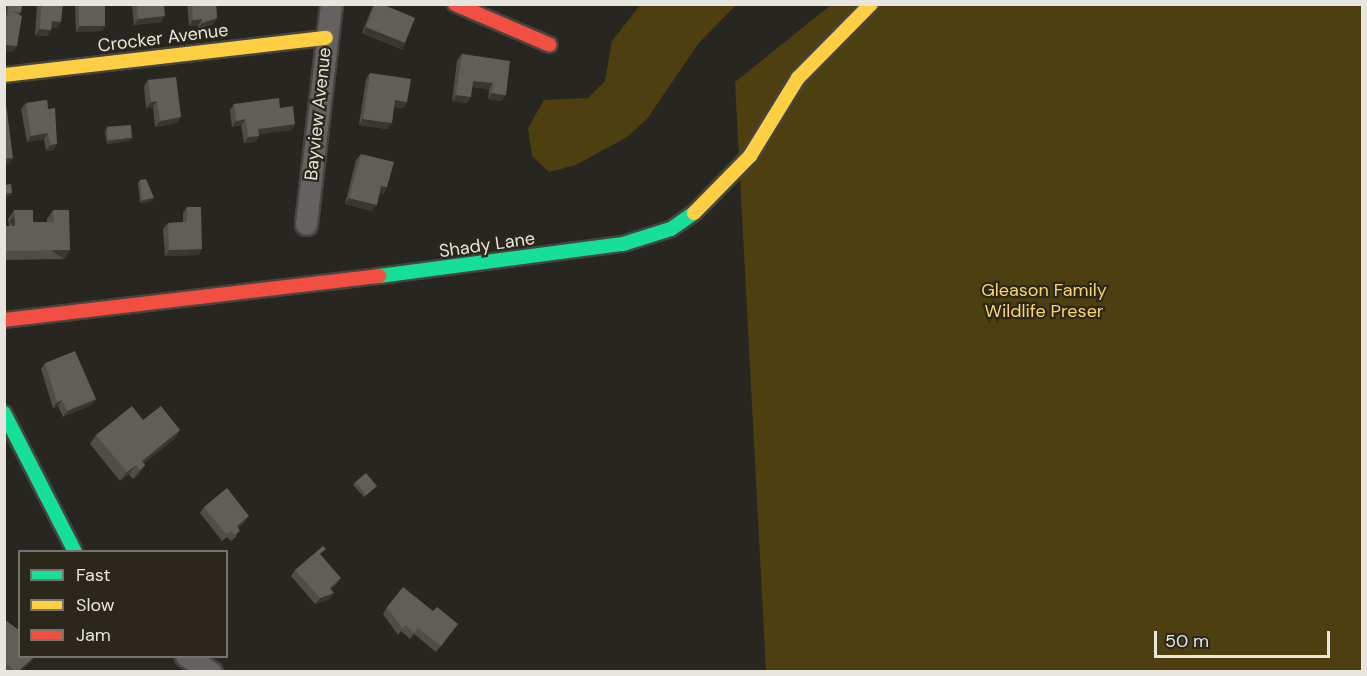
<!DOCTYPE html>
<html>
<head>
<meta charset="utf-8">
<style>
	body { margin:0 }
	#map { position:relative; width:1367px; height:676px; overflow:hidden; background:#282620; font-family:"DM Sans",sans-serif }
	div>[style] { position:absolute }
	.green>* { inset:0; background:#4d3f10 }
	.roads { filter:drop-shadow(2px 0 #46443f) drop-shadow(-2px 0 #46443f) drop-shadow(0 2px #46443f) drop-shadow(0 -2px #46443f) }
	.street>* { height:21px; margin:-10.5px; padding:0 10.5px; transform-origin:10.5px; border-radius:10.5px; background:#646261 }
	.fast>* { height:14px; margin:-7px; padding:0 7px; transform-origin:7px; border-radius:7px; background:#16e098 }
	.slow>* { height:14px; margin:-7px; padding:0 7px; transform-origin:7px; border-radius:7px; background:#ffcf43 }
	.jam>* { height:14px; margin:-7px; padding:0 7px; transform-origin:7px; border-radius:7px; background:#f24e42 }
	.wall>* { inset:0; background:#504d48 }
	.shaded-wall>* { inset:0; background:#393731; transform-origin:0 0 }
	.building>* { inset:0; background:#615e58; transform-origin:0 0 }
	span { translate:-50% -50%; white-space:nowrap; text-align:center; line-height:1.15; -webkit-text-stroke:4.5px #2b271c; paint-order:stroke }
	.street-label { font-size:18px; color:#e7e5dd }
	.park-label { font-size:18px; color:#f9d669 }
	.frame { position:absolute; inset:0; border:6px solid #e7e5dd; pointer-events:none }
	.legend { position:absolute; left:18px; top:550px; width:210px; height:108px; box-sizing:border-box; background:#2b271c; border:2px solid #767369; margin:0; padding:8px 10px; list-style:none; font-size:18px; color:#e7e5dd }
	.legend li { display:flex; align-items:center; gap:12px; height:30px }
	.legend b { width:30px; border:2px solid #767369 }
	.scale { position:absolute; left:1154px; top:631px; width:176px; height:27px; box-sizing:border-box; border:3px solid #e7e5dd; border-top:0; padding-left:8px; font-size:18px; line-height:21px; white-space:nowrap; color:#e7e5dd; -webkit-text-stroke:4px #2b271c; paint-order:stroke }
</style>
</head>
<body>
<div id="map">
	<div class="green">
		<i style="clip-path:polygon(641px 4px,736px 5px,698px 44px,647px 119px,627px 137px,576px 165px,549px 172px,532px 156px,528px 128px,544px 100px,588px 98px,605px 81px,612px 41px)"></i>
		<i style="clip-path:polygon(831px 5px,1362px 5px,1362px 671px,766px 671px,735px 82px)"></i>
	</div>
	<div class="roads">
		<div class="street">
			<i style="left:306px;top:224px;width:221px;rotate:-83.5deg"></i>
			<i style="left:186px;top:656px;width:30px;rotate:33deg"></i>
		</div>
		<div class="fast">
			<i style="left:379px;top:276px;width:246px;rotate:-7.5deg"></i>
			<i style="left:623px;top:244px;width:50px;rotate:-17.4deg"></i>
			<i style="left:671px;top:229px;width:28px;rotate:-35deg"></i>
			<i style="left:4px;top:413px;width:156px;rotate:62.9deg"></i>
		</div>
		<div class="slow">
			<i style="left:4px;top:75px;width:324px;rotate:-6.6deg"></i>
			<i style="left:694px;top:213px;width:80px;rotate:-45.5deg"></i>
			<i style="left:750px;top:156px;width:92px;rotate:-58.4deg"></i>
			<i style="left:798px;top:78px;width:104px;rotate:-45.4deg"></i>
		</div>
		<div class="jam">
			<i style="left:455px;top:4px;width:103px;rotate:23.3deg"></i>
			<i style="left:4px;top:320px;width:378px;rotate:-6.7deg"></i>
		</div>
	</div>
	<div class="wall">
		<i style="clip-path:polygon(7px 4px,22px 4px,21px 12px,19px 15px,17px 46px,12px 52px,5px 16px,6px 14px)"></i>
		<i style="clip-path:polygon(37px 4px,63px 4px,57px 28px,51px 27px,47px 36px,35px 35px)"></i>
		<i style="clip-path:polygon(75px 4px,105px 4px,102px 31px,76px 32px)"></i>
		<i style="clip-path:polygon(132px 4px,164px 4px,161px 22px,134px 25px)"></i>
		<i style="clip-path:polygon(187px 4px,216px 4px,217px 18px,213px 24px,198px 29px,198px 26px,189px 26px)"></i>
		<i style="clip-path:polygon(374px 4px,382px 4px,405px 43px,401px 49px,362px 33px,372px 8px)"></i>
		<i style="clip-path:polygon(462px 54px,506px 95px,501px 101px,488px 99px,489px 89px,472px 87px,467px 103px,452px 101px,457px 61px)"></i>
		<i style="clip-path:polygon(370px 73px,407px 102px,403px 108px,394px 107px,387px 129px,359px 125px,366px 79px)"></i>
		<i style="clip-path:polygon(148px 80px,177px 123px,155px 127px,153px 107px,146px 108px,144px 86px)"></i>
		<i style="clip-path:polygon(47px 100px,53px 150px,46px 151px,44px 139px,27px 142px,21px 109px,26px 103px)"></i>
		<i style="clip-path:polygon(234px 104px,280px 108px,295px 124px,291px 130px,259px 134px,255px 142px,244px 143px,241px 125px,232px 127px,230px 110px)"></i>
		<i style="clip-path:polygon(107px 128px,130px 141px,107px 144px,105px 131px)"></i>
		<i style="clip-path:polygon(361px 154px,387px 187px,383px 194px,380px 193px,372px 211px,345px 204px,356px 160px)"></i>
		<i style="clip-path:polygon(140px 180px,152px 201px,140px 203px,138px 183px)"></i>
		<i style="clip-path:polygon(187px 207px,202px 249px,198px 255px,165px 256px,163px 229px,168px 223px,183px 222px,183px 213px)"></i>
		<i style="clip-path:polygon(14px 210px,33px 222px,47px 222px,47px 219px,53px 210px,70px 250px,64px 259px,4px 260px,4px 226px,9px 226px,8px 219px)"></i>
		<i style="clip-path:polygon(45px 363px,96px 399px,91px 405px,63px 417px,58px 406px,53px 408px,41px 369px)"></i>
		<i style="clip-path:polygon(143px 420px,180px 430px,174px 439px,144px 463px,145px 465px,139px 474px,133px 479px,129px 474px,120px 481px,90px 444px,96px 435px)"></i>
		<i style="clip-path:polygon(355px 482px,377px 486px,364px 497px,353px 485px)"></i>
		<i style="clip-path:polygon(204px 507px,245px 522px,238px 528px,236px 537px,231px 541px,227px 537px,222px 541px,200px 513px)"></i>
		<i style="clip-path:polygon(321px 555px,337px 584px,331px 589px,330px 599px,315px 604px,291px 576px,295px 570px)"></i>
		<i style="clip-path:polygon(387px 607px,433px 611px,458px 624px,436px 652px,414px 634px,410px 639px,401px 631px,398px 635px,383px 614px)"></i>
		<i style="clip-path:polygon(4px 619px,20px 657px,34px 657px,31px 662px,19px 672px,4px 672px)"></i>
	</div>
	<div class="shaded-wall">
		<i style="clip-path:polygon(165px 16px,161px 22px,134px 25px,138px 19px)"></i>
		<i style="clip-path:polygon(217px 18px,213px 24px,198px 29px,202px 23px)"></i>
		<i style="clip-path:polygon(202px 19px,198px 26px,189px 26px,193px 20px)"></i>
		<i style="clip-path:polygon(52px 21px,61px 22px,57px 28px,48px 27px)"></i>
		<i style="clip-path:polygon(106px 25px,102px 31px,76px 32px,80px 26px)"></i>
		<i style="left:366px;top:27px;width:42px;height:7px;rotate:22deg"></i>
		<i style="clip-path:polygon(40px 29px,51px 30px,47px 36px,35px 35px)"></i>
		<i style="clip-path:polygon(4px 45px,17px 46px,12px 52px,4px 51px)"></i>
		<i style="clip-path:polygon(473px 81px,493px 83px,489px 89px,469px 87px)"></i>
		<i style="clip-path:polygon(492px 93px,506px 95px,501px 101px,488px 99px)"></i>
		<i style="clip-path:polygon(456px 95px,471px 97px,467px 103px,452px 101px)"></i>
		<i style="clip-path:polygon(395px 100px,407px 102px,403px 108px,391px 106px)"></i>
		<i style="clip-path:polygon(157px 101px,153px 107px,146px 108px,151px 102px)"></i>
		<i style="clip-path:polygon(181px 117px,177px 123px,155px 127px,160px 121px)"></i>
		<i style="clip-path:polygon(246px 119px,241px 125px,232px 127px,236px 121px)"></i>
		<i style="clip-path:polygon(363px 119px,392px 123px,387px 129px,359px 125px)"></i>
		<i style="clip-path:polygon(295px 124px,291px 130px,254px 135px,258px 129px)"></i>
		<i style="clip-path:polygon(48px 133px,44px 139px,27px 142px,31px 136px)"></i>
		<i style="clip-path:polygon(259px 136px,255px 142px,244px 143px,248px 137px)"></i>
		<i style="clip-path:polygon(132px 138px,130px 141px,107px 144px,109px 141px)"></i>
		<i style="clip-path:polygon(57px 144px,53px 150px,46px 151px,50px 145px)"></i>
		<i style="clip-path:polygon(13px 158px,9px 164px,4px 165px,4px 159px)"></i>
		<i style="clip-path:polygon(381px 186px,387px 187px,383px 194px,377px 192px)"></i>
		<i style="clip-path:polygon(12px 193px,10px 196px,4px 197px,4px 194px)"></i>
		<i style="clip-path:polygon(154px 198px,152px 201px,140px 203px,142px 200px)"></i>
		<i style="clip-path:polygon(349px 198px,377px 205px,372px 211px,345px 204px)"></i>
		<i style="clip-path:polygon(202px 249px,198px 255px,165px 256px,169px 250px)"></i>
		<i style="left:70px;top:250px;width:11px;height:66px;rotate:124deg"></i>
		<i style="clip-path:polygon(96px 399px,91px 405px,63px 417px,67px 411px)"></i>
		<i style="clip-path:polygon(62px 400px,58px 406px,53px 408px,57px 402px)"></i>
		<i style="clip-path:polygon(180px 430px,174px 439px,138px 468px,142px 461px)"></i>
		<i style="clip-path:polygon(136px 465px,129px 474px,120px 481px,127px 472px)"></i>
		<i style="clip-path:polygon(145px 465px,139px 474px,133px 479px,140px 470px)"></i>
		<i style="clip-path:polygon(249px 516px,245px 522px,232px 532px,237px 526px)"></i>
		<i style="clip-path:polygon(341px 578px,337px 584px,326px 594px,330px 588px)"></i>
		<i style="clip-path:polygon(334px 593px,330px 599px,315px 604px,320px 598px)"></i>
		<i style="clip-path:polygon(34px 657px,31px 662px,19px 672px,17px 672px)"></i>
	</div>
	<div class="building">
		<i style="clip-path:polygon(9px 4px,22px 4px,21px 12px,8px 11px)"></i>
		<i style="clip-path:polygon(41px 4px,63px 4px,61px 22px,52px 21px,51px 30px,40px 29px)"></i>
		<i style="left:79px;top:4px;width:26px;height:22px"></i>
		<i style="clip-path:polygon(137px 4px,164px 4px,165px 16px,138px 19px)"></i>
		<i style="clip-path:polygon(192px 4px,216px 4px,217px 18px,202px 23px,202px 19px,193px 20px)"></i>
		<i style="clip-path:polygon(375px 4px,382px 4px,415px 18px,405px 43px,366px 27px)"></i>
		<i style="clip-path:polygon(9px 10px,22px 16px,17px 46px,4px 45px,4px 16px,8px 16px)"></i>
		<i style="clip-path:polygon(462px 54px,510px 61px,506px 95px,492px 93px,493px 83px,473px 81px,471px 97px,456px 95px)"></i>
		<i style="clip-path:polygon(370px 73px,411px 79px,407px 102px,395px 100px,392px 123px,363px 119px)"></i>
		<i style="clip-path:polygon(176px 77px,181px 117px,160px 121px,157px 101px,151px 102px,148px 80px)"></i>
		<i style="clip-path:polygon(279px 98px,280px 108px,293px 106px,295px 124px,258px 129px,259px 136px,248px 137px,246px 119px,236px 121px,234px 104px)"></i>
		<i style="clip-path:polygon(47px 100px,48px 109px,55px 108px,57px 144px,50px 145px,48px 133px,31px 136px,26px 103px)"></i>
		<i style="clip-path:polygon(4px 104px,6px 104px,13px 158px,4px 159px)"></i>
		<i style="left:131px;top:125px;width:13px;height:24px;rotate:86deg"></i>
		<i style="clip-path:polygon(361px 154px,394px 162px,387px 187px,381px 186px,377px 205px,349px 198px)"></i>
		<i style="clip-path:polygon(146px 179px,154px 198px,142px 200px,140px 180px)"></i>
		<i style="clip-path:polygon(11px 184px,12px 193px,4px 194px,4px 185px)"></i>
		<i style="clip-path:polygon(187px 207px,201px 207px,202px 249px,169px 250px,168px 223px,187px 222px)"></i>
		<i style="clip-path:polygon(14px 210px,33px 210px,33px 222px,54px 222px,53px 210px,69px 210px,70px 250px,4px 251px,4px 226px,15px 226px)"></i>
		<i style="clip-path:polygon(75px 351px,96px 399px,67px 411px,62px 400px,57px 402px,45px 363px)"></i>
		<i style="clip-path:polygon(132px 406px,143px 420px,161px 406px,180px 430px,142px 461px,145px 465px,140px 470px,136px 465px,127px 472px,96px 435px)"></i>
		<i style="left:366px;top:473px;width:17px;height:14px;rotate:50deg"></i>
		<i style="clip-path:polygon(227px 488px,249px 516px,237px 526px,240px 531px,235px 535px,231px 531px,226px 534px,204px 507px)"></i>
		<i style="clip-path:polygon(323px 546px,326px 549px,320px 554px,341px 578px,330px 588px,334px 593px,320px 598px,295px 570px)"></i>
		<i style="clip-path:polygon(403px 587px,433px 611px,437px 607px,458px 624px,441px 646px,418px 628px,414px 633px,405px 625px,403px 629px,387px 607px)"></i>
		<i style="clip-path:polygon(4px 619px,20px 631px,20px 657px,34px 657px,17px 672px,16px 672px,7px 664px,4px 667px)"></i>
	</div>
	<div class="street-label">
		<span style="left:163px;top:38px;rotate:-7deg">Crocker Avenue</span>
		<span style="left:318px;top:114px;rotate:-84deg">Bayview Avenue</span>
		<span style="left:487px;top:245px;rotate:-8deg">Shady Lane</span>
	</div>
	<div class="park-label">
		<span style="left:1044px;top:301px">Gleason Family<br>Wildlife Preser</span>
	</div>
	<div class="frame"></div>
	<ul class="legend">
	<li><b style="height:8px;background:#16e098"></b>Fast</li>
	<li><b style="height:8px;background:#ffcf43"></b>Slow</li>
	<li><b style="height:8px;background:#f24e42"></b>Jam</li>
	</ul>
	<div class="scale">50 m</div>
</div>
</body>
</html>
